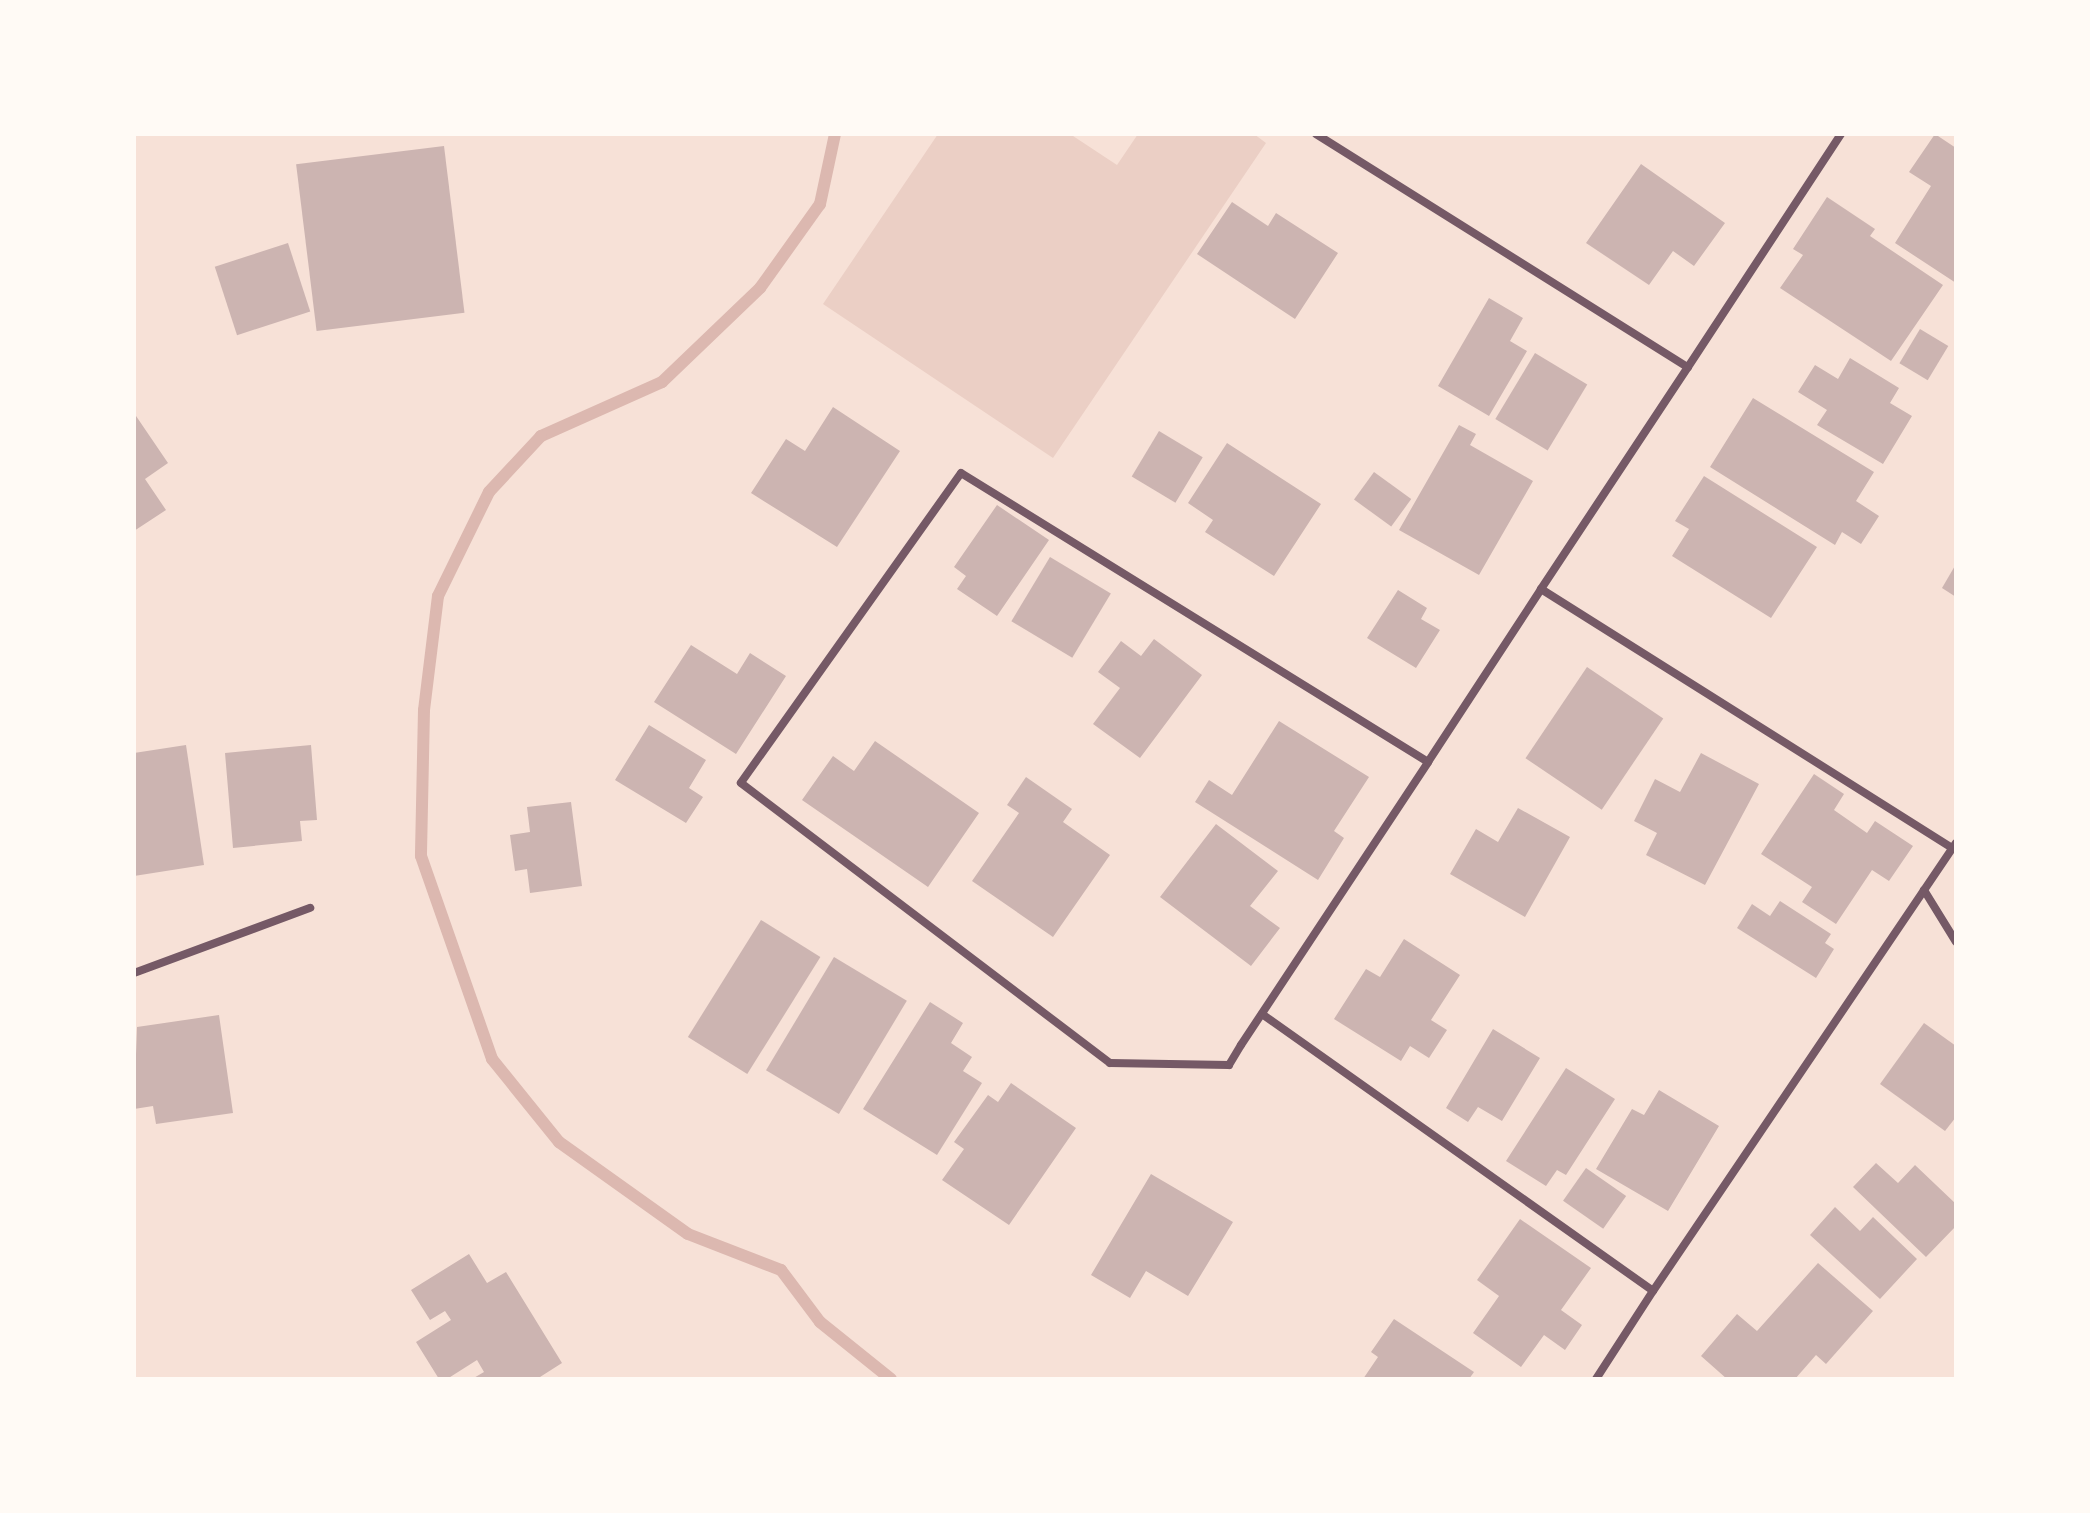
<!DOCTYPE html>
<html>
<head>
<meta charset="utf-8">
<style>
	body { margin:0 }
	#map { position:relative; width:2090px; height:1513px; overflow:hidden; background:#f7e1d7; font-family:Cabin,sans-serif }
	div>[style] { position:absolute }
	.green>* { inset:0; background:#ebcfc5 }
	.stream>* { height:12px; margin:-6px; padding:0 6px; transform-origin:6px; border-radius:6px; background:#dcb8b0 }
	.building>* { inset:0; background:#ccb4b1; transform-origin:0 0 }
	.minor>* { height:8px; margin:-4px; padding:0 4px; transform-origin:4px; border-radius:4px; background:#755966 }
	span { translate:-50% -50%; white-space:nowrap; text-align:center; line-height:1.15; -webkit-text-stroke:7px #fffaf5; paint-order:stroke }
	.frame { position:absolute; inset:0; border:136px solid #fffaf5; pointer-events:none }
</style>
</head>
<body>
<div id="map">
	<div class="green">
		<i style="clip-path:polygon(938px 134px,1070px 134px,1117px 165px,1138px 134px,1254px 134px,1266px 143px,1053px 458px,823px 304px)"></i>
	</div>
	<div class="stream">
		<i style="left:835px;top:134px;width:72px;rotate:102.1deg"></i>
		<i style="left:820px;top:204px;width:103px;rotate:125.5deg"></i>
		<i style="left:760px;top:288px;width:136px;rotate:136.2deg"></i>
		<i style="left:662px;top:382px;width:133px;rotate:155.9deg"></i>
		<i style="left:541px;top:436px;width:76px;rotate:132.9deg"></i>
		<i style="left:489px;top:492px;width:116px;rotate:116.1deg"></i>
		<i style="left:438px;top:596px;width:115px;rotate:97deg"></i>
		<i style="left:424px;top:710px;width:146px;rotate:91.2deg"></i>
		<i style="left:421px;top:856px;width:215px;rotate:70.7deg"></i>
		<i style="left:492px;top:1059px;width:107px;rotate:51.1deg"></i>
		<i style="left:559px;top:1142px;width:158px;rotate:35.5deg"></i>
		<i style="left:688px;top:1234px;width:100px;rotate:21.2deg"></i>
		<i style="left:781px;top:1270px;width:65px;rotate:53.1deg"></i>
		<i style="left:820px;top:1322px;width:91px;rotate:38.8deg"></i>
	</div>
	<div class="building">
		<i style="clip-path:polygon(1935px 134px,1956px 148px,1956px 283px,1895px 243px,1931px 186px,1909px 172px)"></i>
		<i style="left:444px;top:146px;width:168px;height:149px;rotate:83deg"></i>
		<i style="clip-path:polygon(1641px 164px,1725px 223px,1694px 266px,1673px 251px,1649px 285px,1586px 243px)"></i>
		<i style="clip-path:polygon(1827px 197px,1875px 229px,1870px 236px,1943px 285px,1891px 361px,1780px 288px,1803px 255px,1793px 249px)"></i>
		<i style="clip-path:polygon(1232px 202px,1268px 226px,1276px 213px,1338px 253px,1295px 319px,1197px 254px)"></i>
		<i style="left:288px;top:243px;width:72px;height:77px;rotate:72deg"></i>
		<i style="clip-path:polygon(1489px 298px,1523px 318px,1510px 341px,1527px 351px,1489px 416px,1438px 386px)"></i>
		<i style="left:1920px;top:329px;width:33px;height:40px;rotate:31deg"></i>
		<i style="left:1535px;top:353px;width:61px;height:77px;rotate:31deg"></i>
		<i style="clip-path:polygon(1850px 358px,1899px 388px,1890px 403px,1912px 416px,1883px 464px,1817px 425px,1827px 410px,1798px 392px,1815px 365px,1838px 379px)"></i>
		<i style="clip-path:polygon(1753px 398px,1874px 472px,1856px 501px,1879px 516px,1861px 544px,1842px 532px,1835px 545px,1710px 467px)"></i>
		<i style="clip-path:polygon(833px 407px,900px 451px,837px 547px,751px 493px,786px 439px,805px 451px)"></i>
		<i style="clip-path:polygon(134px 413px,168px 463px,145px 479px,166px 510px,134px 531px)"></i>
		<i style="clip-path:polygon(1459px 425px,1476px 434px,1470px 445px,1533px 481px,1479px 575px,1399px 530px)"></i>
		<i style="left:1159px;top:431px;width:51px;height:53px;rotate:31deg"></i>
		<i style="clip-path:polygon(1227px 443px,1321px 504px,1274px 576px,1205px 532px,1213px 520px,1188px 503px)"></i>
		<i style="left:1374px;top:472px;width:46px;height:34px;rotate:36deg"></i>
		<i style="clip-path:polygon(1704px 476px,1817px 547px,1771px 618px,1672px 556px,1689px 529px,1675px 521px)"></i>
		<i style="clip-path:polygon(997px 505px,1049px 540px,997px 616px,957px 589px,966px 576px,954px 567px)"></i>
		<i style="left:1050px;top:557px;width:71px;height:75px;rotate:31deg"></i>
		<i style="clip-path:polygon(1956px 564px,1956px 597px,1942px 588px)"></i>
		<i style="clip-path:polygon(1398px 590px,1427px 608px,1421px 619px,1440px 630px,1416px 668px,1367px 638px)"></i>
		<i style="clip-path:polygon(1154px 639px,1202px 675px,1140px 758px,1093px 724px,1120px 688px,1098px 672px,1121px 641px,1141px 656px)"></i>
		<i style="clip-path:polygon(691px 645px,737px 674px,750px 653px,786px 676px,736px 754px,654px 702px)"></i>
		<i style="left:1587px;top:667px;width:92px;height:110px;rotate:34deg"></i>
		<i style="clip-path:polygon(1279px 721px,1369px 777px,1334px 831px,1344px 838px,1318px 880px,1195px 802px,1209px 780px,1232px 795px)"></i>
		<i style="clip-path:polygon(649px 725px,706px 760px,689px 788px,703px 797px,686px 823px,615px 780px)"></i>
		<i style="clip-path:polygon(875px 741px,979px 813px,928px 887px,802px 800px,833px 756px,854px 771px)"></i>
		<i style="clip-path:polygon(186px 745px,204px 865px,134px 876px,134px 753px)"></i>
		<i style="clip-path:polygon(311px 745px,317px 820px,300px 821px,302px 841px,233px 848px,225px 753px)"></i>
		<i style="clip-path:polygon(1701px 753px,1759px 784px,1705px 885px,1646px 855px,1657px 833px,1634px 821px,1655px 779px,1680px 792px)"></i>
		<i style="clip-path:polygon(1814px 774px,1844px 794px,1834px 810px,1867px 833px,1875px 821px,1913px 846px,1889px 881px,1872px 870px,1836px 924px,1802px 902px,1812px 887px,1761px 854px)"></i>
		<i style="clip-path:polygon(1026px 777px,1072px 809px,1063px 822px,1110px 855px,1053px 937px,972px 881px,1019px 813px,1007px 805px)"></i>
		<i style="clip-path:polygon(571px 802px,582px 886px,530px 893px,527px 869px,515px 871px,510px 835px,530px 832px,527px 807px)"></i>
		<i style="clip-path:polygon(1518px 808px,1570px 837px,1525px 917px,1450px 874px,1476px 829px,1498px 842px)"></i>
		<i style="clip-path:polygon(1216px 824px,1278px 871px,1250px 906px,1280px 928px,1251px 966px,1160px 897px)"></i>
		<i style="clip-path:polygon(1780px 901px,1831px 934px,1825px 943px,1834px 949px,1816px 978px,1737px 928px,1752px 904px,1770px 916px)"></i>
		<i style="left:761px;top:920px;width:70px;height:138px;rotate:32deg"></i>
		<i style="clip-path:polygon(1404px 939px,1460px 975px,1431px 1020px,1447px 1030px,1429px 1058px,1410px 1046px,1401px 1061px,1334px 1019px,1366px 969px,1380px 977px)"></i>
		<i style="left:834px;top:957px;width:85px;height:132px;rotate:31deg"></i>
		<i style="clip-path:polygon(930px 1002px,963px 1023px,951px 1043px,972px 1057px,963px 1071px,982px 1083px,937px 1155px,863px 1109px)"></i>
		<i style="clip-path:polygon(219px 1015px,233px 1113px,156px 1124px,153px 1106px,134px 1109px,137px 1027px)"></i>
		<i style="clip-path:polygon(1924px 1023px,1956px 1046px,1956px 1117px,1945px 1131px,1880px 1084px)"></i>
		<i style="clip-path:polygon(1493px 1029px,1540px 1058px,1502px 1121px,1478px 1107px,1468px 1122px,1446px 1108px)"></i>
		<i style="clip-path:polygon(1566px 1068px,1615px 1099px,1566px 1175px,1557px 1170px,1546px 1186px,1506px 1161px)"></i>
		<i style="clip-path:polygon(1011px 1083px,1076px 1128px,1009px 1225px,942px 1180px,964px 1149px,954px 1142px,988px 1095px,998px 1102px)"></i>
		<i style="clip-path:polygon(1659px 1090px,1719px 1126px,1668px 1211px,1596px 1169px,1632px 1109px,1644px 1115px)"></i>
		<i style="clip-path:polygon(1876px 1163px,1898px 1183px,1915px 1165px,1956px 1204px,1956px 1226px,1926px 1257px,1853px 1187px)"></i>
		<i style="left:1586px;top:1168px;width:49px;height:40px;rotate:35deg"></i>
		<i style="clip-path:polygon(1151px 1174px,1233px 1222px,1188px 1296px,1146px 1271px,1130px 1298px,1091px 1275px)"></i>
		<i style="clip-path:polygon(1835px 1207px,1860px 1231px,1873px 1217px,1917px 1259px,1880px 1299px,1810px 1235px)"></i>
		<i style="clip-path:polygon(1520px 1219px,1591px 1268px,1561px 1310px,1582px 1325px,1565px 1350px,1544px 1335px,1521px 1367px,1473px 1333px,1499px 1296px,1477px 1280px)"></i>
		<i style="clip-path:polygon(469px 1254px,487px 1283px,506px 1272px,562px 1363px,540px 1377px,542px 1379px,472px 1379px,484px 1372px,477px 1360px,447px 1379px,439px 1379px,416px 1342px,451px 1320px,445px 1311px,430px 1320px,411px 1290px)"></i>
		<i style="clip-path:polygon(1818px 1263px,1873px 1311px,1826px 1364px,1816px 1355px,1795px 1379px,1727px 1379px,1701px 1356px,1737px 1314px,1757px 1331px)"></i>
		<i style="clip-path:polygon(1394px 1319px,1474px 1372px,1469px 1379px,1363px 1379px,1378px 1357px,1371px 1352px)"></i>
	</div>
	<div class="minor">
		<i style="left:1316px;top:134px;width:439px;rotate:32.1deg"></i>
		<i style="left:1541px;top:589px;width:487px;rotate:32.2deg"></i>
		<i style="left:1428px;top:762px;width:549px;rotate:-148.25deg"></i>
		<i style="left:961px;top:473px;width:380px;rotate:125.4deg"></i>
		<i style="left:741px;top:783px;width:463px;rotate:37.2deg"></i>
		<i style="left:1110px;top:1063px;width:119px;rotate:1deg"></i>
		<i style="left:1229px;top:1065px;width:23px;rotate:-59deg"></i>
		<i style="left:1241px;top:1045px;width:339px;rotate:-56.5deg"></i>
		<i style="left:1428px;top:762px;width:207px;rotate:-56.8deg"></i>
		<i style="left:1541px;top:589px;width:266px;rotate:-56.5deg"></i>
		<i style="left:1688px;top:367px;width:279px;rotate:-56.7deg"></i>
		<i style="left:1924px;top:890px;width:61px;rotate:58.4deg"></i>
		<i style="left:134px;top:973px;width:188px;rotate:-20.3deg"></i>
		<i style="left:1262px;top:1014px;width:479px;rotate:35.3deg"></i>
		<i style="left:1653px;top:1291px;width:541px;rotate:-55.93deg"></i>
		<i style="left:1596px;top:1379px;width:105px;rotate:-57.1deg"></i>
	</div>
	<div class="frame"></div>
</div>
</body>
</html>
